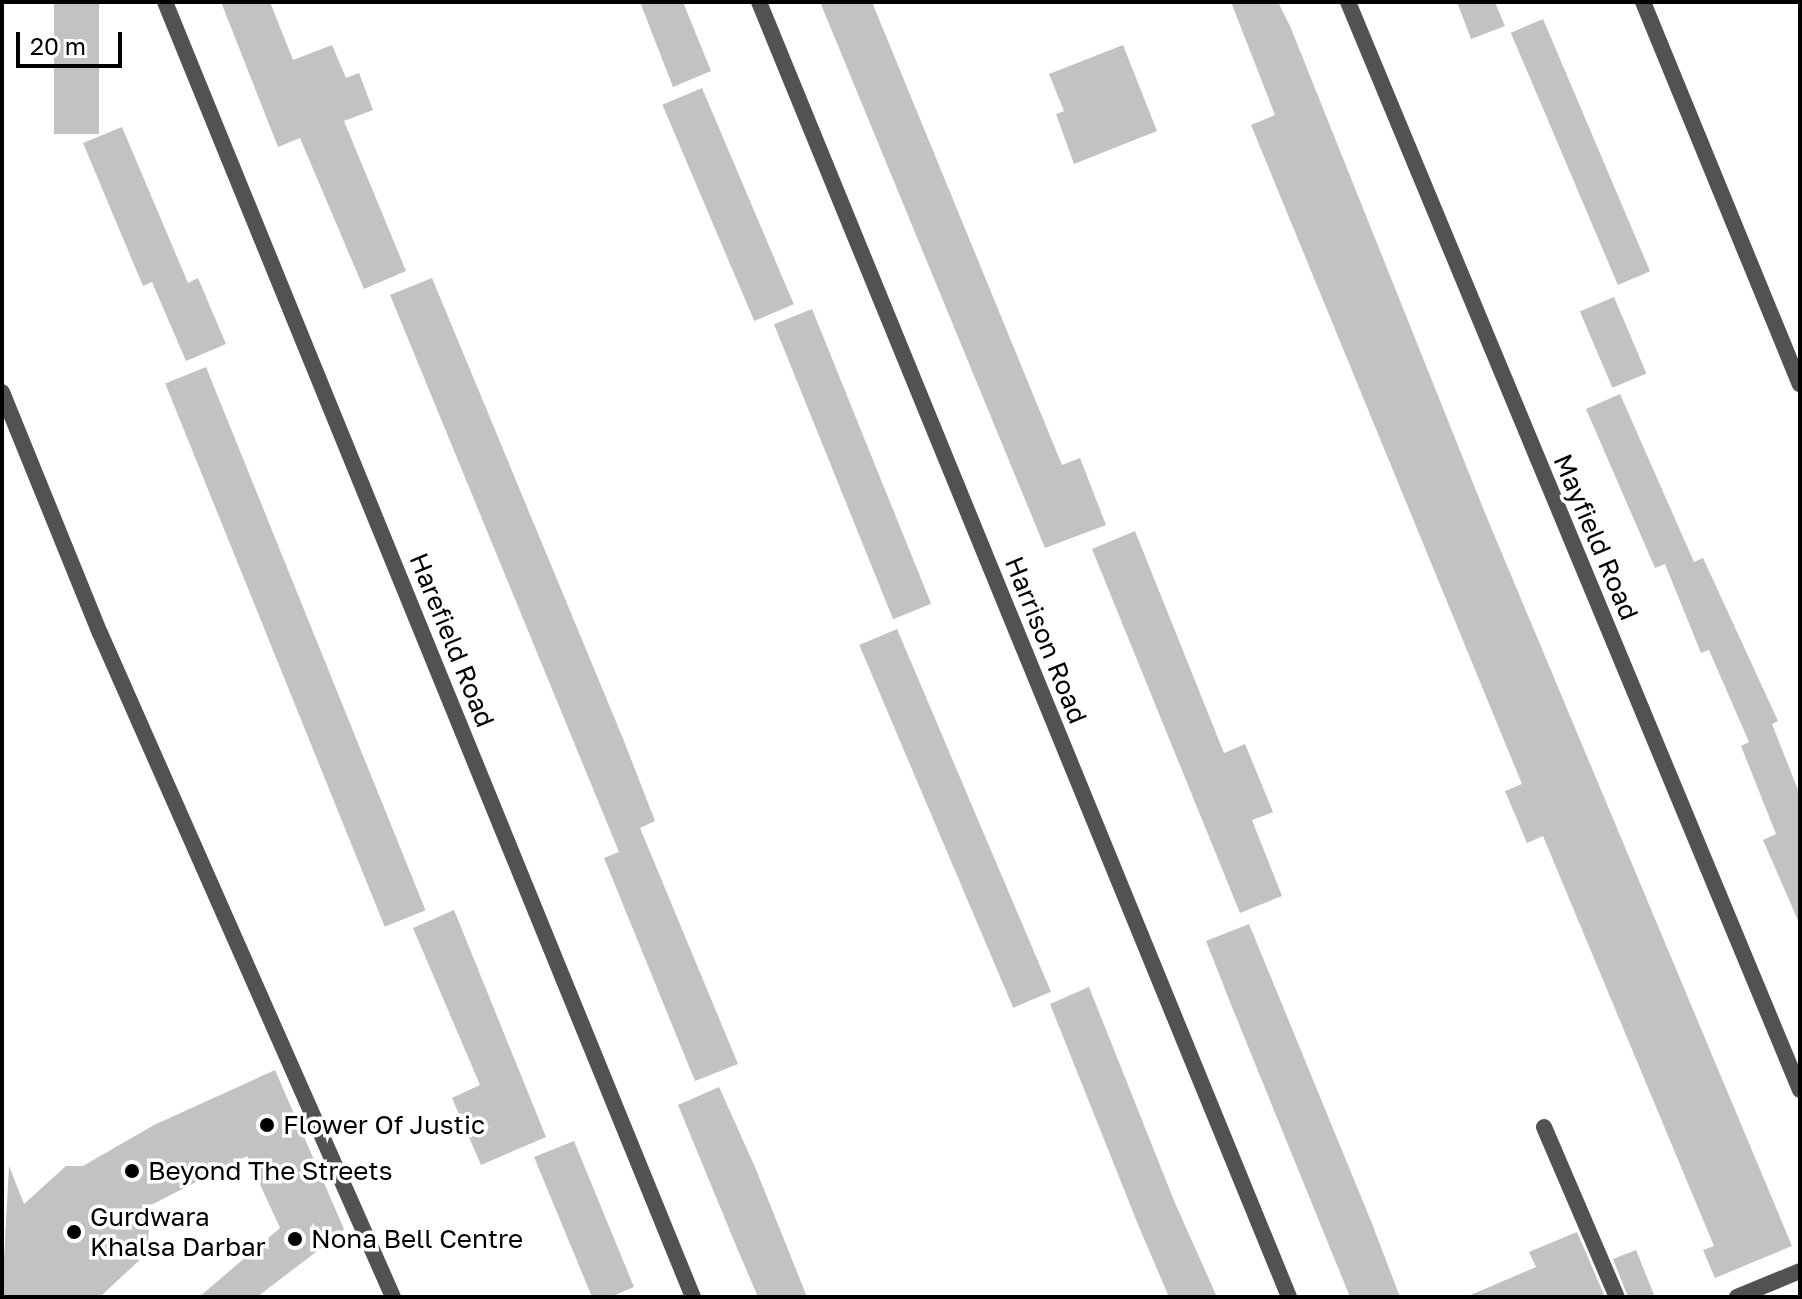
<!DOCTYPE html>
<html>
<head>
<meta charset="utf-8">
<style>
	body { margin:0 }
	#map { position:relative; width:1802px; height:1299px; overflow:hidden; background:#fff; font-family:"Golos Text",sans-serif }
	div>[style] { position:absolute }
	.building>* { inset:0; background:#c2c2c2; transform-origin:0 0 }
	.lane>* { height:16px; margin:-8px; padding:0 8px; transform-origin:8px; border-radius:8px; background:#525252 }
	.street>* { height:16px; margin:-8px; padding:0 8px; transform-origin:8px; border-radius:8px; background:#525252 }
	.dots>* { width:22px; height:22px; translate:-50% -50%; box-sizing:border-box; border:4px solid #fff; border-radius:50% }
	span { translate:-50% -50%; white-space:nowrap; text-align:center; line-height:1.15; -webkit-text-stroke:7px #fff; paint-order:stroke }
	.street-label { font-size:26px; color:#000 }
	.poi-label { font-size:26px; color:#000 }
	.left { translate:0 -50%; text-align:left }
	.frame { position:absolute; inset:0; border:4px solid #000; pointer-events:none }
	.scale { position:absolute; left:16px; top:32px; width:106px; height:36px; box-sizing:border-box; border:4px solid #000; border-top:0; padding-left:10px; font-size:24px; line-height:28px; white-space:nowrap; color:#000; -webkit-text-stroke:6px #fff; paint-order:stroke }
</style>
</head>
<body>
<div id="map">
	<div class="building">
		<i style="left:54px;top:2px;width:45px;height:132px"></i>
		<i style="clip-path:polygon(221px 2px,270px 2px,293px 60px,332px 45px,346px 78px,359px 73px,373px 110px,344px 121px,406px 271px,364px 289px,300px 138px,278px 147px)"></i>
		<i style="clip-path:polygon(640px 2px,683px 2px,711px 71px,673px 87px)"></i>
		<i style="clip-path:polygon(820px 2px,872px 2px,1062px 465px,1080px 458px,1106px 525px,1045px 548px)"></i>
		<i style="clip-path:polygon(1231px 2px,1278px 2px,1290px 26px,1485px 513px,1792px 1246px,1715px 1278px,1703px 1250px,1714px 1246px,1543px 836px,1527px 843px,1505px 791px,1522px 784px,1251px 125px,1275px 115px)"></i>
		<i style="clip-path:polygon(1457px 2px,1495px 2px,1505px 26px,1471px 39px)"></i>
		<i style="left:1543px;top:19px;width:274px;height:35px;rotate:67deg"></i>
		<i style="clip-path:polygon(1123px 45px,1157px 131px,1074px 164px,1056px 114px,1064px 111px,1049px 74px)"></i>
		<i style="left:702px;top:88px;width:235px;height:43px;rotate:67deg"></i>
		<i style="clip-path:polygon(122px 127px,188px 283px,198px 278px,226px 344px,186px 361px,152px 282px,143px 286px,83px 143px)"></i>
		<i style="clip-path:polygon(432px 278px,624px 741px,655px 821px,640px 828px,738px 1064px,695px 1081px,604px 858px,619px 852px,390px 295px)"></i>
		<i style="left:1614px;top:297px;width:83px;height:37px;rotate:67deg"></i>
		<i style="left:812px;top:309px;width:318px;height:41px;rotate:68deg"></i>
		<i style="left:206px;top:367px;width:586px;height:44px;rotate:68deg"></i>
		<i style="clip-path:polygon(1620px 394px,1694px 562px,1703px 558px,1778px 721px,1772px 724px,1800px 795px,1800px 925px,1763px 840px,1776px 834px,1741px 746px,1749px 742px,1709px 650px,1701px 653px,1665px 564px,1655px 568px,1586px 409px)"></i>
		<i style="clip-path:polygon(1135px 531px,1224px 753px,1245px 744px,1273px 812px,1252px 820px,1282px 896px,1240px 913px,1092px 549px)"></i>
		<i style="left:897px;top:629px;width:394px;height:41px;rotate:67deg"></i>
		<i style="clip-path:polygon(454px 910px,546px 1137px,481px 1165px,452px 1098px,480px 1085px,413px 928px)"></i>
		<i style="clip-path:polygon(1249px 924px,1371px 1221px,1400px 1297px,1350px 1297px,1232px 1007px,1206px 941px)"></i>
		<i style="clip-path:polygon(1089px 987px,1175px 1203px,1217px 1297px,1169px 1297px,1139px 1227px,1050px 1004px)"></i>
		<i style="clip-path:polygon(275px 1070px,344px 1229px,333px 1239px,257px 1297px,199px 1297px,280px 1228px,247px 1156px,151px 1205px,147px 1253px,100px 1297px,2px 1297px,9px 1166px,24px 1204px,66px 1166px,83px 1166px,154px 1125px)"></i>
		<i style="clip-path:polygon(719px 1087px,755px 1167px,807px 1297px,758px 1297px,737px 1248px,678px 1105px)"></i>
		<i style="clip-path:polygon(574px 1141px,634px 1287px,610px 1297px,592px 1297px,534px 1157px)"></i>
		<i style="clip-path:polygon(1577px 1232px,1605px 1297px,1466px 1297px,1536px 1267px,1529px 1252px)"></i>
		<i style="clip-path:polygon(1636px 1250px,1655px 1297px,1628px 1297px,1613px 1259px)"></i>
	</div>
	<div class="lane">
		<i style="left:1643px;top:2px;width:413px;rotate:67.7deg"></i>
		<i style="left:2px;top:392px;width:260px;rotate:67.9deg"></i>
		<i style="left:100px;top:633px;width:726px;rotate:66.19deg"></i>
		<i style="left:1544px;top:1127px;width:185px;rotate:66.8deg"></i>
	</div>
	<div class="street">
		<i style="left:165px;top:2px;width:1399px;rotate:67.82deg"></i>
		<i style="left:759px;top:2px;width:1399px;rotate:67.74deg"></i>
		<i style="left:1348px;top:2px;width:1178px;rotate:67.44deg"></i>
		<i style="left:1737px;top:1297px;width:68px;rotate:-22.4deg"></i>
	</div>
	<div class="dots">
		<i style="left:267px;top:1125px;background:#000"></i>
		<i style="left:132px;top:1171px;background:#000"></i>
		<i style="left:74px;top:1232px;background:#000"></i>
		<i style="left:295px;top:1239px;background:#000"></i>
	</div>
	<div class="street-label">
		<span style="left:1596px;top:537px;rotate:67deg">Mayfield Road</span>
		<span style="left:452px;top:640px;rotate:68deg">Harefield Road</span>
		<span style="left:1046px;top:640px;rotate:68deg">Harrison Road</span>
	</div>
	<div class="poi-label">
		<span class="left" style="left:283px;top:1125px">Flower Of Justic</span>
		<span class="left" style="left:148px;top:1171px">Beyond The Streets</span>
		<span class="left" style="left:90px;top:1232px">Gurdwara<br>Khalsa Darbar</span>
		<span class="left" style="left:311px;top:1239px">Nona Bell Centre</span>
	</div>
	<div class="frame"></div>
	<div class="scale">20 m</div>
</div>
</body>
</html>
